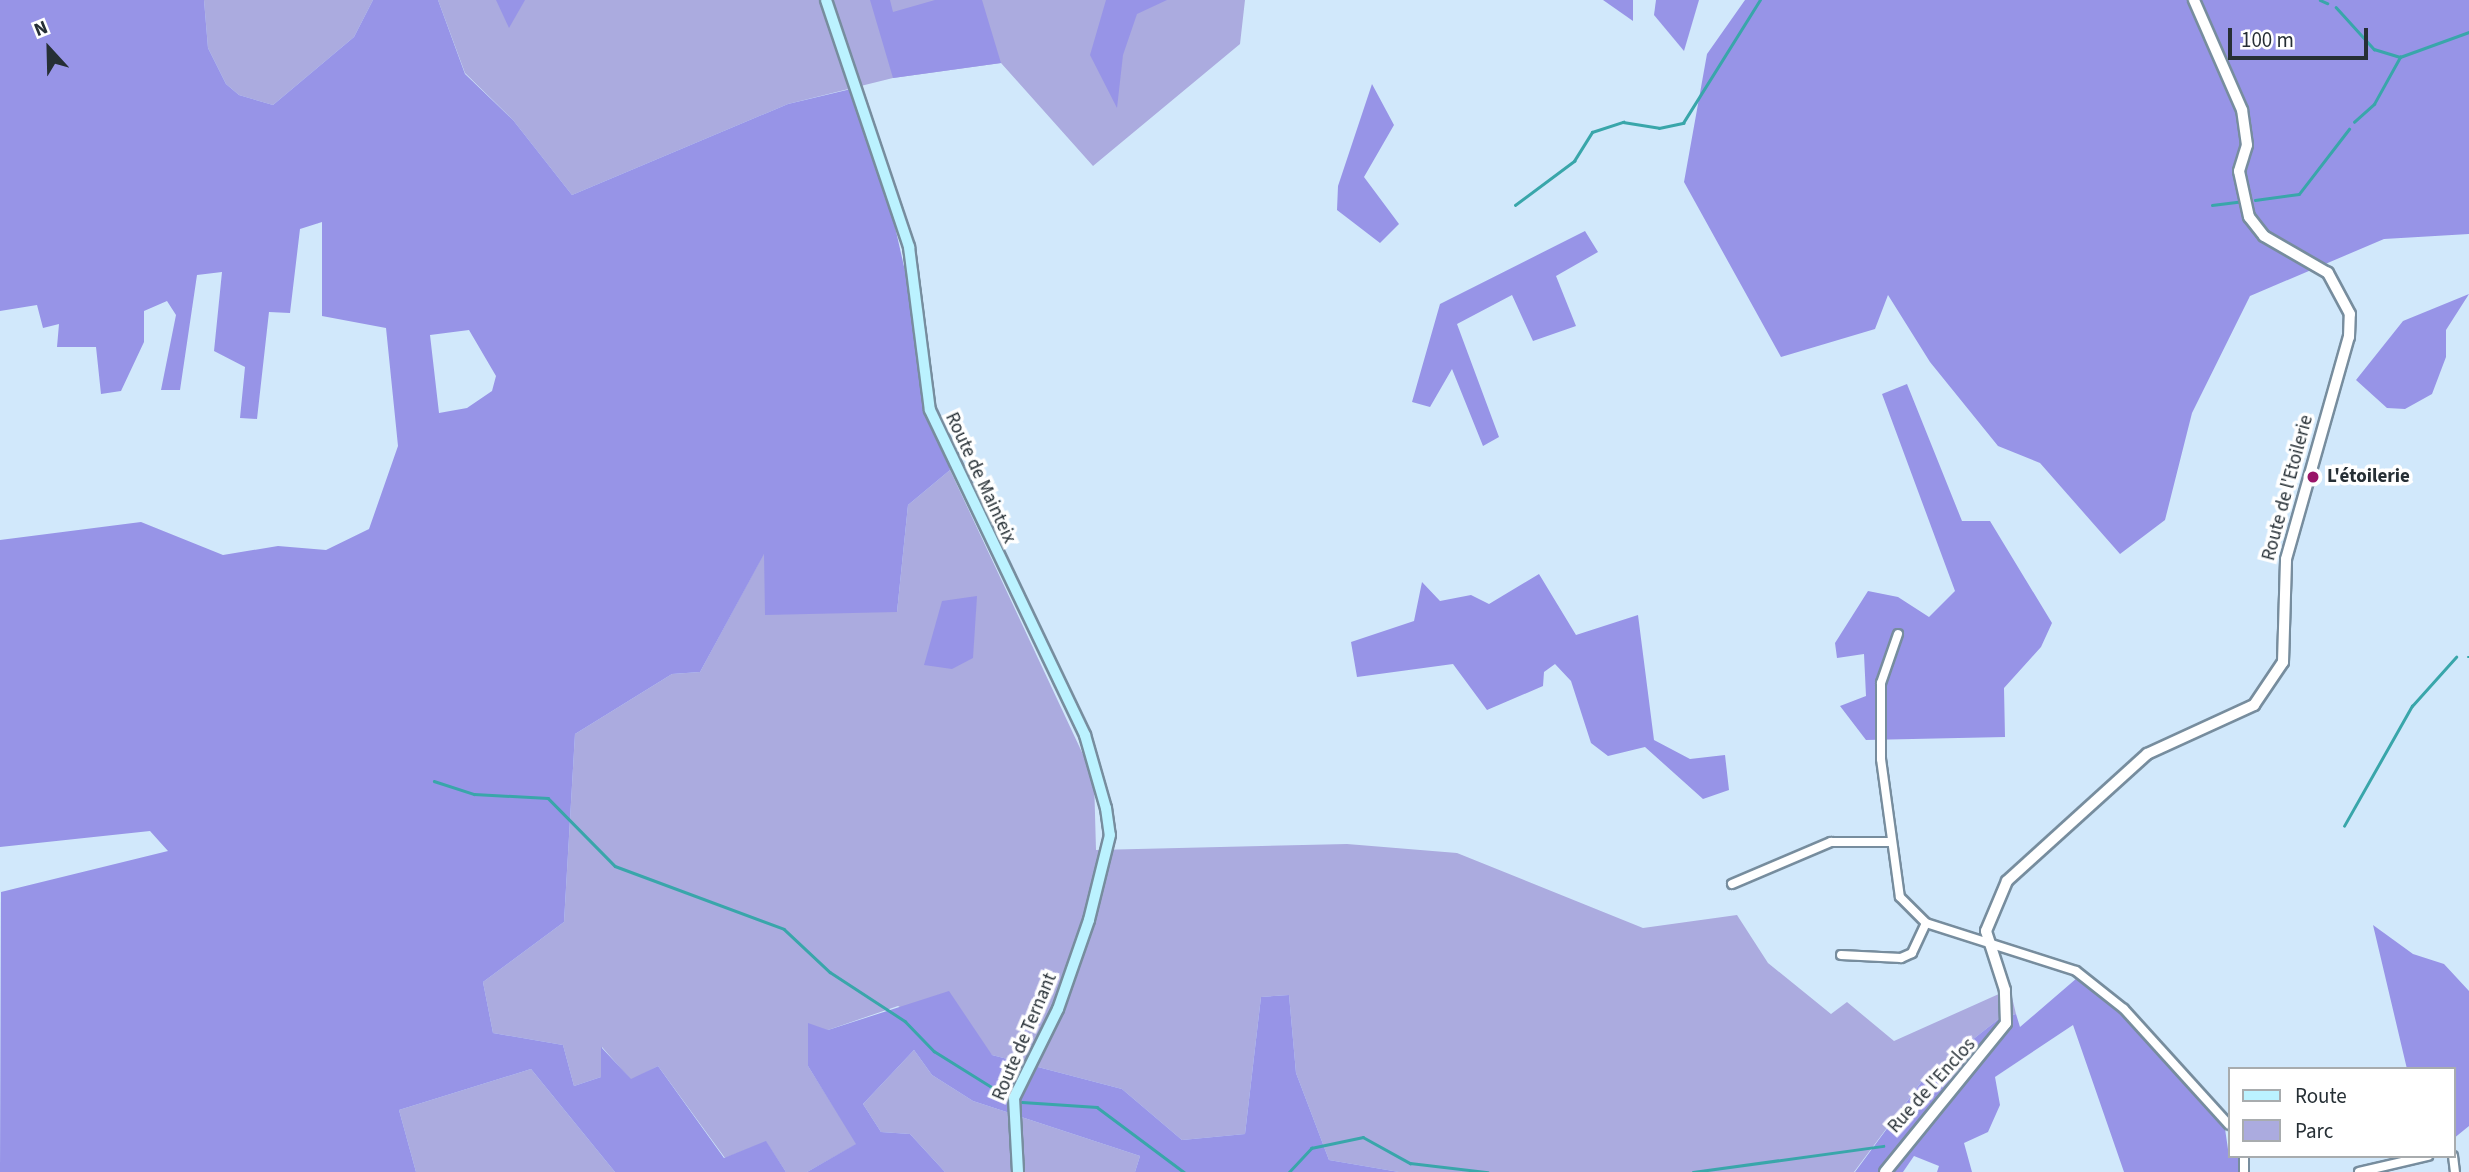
<!DOCTYPE html>
<html>
<head>
<meta charset="utf-8">
<style>
	body { margin:0 }
	#map { position:relative; width:2469px; height:1172px; overflow:hidden; background:#d1e8fb; font-family:"Source Sans 3",sans-serif }
	div>[style] { position:absolute }
	.green>* { inset:0; background:#ababdf }
	.forest>* { inset:0; background:#9794e7 }
	.stream>* { height:2.5px; margin:-1.25px; padding:0 1.25px; transform-origin:1.25px; border-radius:1.25px; background:#39a6aa }
	.roads { filter:drop-shadow(2px 0 #778d9e) drop-shadow(-2px 0 #778d9e) drop-shadow(0 2px #778d9e) drop-shadow(0 -2px #778d9e) }
	.minor>* { height:8px; margin:-4px; padding:0 4px; transform-origin:4px; border-radius:4px; background:#fff }
	.tertiary>* { height:10px; margin:-5px; padding:0 5px; transform-origin:5px; border-radius:5px; background:#fff }
	.secondary>* { height:10px; margin:-5px; padding:0 5px; transform-origin:5px; border-radius:5px; background:#bbf2ff }
	.dots>* { width:19px; height:19px; translate:-50% -50%; box-sizing:border-box; border:4px solid #fff; border-radius:50% }
	span { translate:-50% -50%; white-space:nowrap; text-align:center; line-height:1.15; -webkit-text-stroke:7px #fff; paint-order:stroke }
	.poi-label { font-size:19px; color:#262f35; font-weight:700 }
	.left { translate:0 -50%; text-align:left }
	.street-label { font-size:19px; color:#262f35 }
	.legend { position:absolute; left:2228px; top:1067px; width:228px; height:91px; box-sizing:border-box; background:#fff; border:2px solid #a8acae; margin:0; padding:9px 12px; list-style:none; font-size:21px; color:#262f35 }
	.legend li { display:flex; align-items:center; gap:14px; height:35px }
	.legend b { width:35px; border:2px solid #a8acae }
	.north { position:absolute; left:14px; top:14px; width:70px; height:70px; -webkit-text-stroke:5px #fff; paint-order:stroke; rotate:338deg; font-size:19px; font-weight:700; line-height:28px; text-align:center; color:#262f35 }
	.north::after { content:''; display:block; margin:auto; width:24px; height:32px; background:#262f35; clip-path:polygon(50% 0,100% 100%,50% 72%,0 100%) }
	.scale { position:absolute; left:2228px; top:28px; width:140px; height:32px; box-sizing:border-box; border:4px solid #262f35; border-top:0; padding-left:9px; font-size:21px; line-height:24px; white-space:nowrap; color:#262f35; -webkit-text-stroke:5px #fff; paint-order:stroke }
</style>
</head>
<body>
<div id="map">
	<div class="green">
		<i style="clip-path:polygon(204px 0,373px 0,354px 37px,273px 105px,239px 95px,226px 84px,208px 48px)"></i>
		<i style="clip-path:polygon(438px 0,1245px 0,1240px 44px,1093px 166px,1001px 63px,893px 78px,788px 104px,572px 195px,513px 120px,465px 73px)"></i>
		<i style="clip-path:polygon(950px 470px,1094px 778px,1096px 850px,1347px 844px,1457px 853px,1643px 928px,1737px 915px,1768px 963px,1831px 1014px,1847px 1002px,1894px 1041px,2010px 989px,2016px 1014px,2000px 1018px,1925px 1077px,1854px 1172px,1399px 1172px,1329px 1160px,1296px 1073px,1289px 995px,1261px 997px,1245px 1134px,1182px 1140px,1122px 1089px,992px 1055px,898px 1006px,828px 1030px,808px 1066px,857px 1144px,807px 1172px,786px 1172px,766px 1142px,725px 1158px,658px 1066px,631px 1080px,602px 1047px,601px 1077px,574px 1086px,563px 1045px,493px 1033px,483px 982px,564px 922px,575px 734px,672px 674px,700px 672px,764px 553px,897px 612px,908px 505px)"></i>
		<i style="clip-path:polygon(914px 1050px,932px 1075px,973px 1101px,1140px 1156px,1135px 1172px,945px 1172px,910px 1134px,881px 1132px,863px 1104px)"></i>
		<i style="clip-path:polygon(531px 1069px,615px 1172px,416px 1172px,399px 1110px)"></i>
	</div>
	<div class="forest">
		<i style="clip-path:polygon(evenodd,0 0,204px 0,208px 48px,226px 84px,239px 95px,273px 105px,354px 37px,373px 0,438px 0,465px 74px,513px 120px,572px 195px,788px 104px,851px 89px,884px 178px,950px 470px,908px 505px,897px 612px,765px 615px,764px 554px,700px 672px,672px 674px,575px 734px,564px 922px,483px 982px,493px 1033px,563px 1045px,574px 1086px,601px 1077px,601px 1047px,631px 1079px,658px 1066px,724px 1158px,766px 1141px,786px 1172px,615px 1172px,531px 1069px,399px 1110px,416px 1172px,0 1172px,1px 892px,168px 851px,150px 831px,0 847px,0 540px,141px 522px,223px 555px,278px 546px,326px 550px,369px 529px,398px 446px,386px 328px,322px 316px,322px 222px,300px 229px,290px 313px,269px 312px,257px 419px,240px 418px,245px 367px,214px 351px,222px 272px,197px 275px,180px 390px,161px 390px,176px 315px,167px 301px,144px 311px,144px 342px,121px 391px,101px 394px,96px 347px,57px 347px,59px 324px,43px 328px,37px 305px,0 311px,0 0,469px 330px,496px 376px,492px 391px,467px 408px,439px 413px,430px 335px,469px 330px)"></i>
		<i style="clip-path:polygon(496px 0,525px 0,509px 28px)"></i>
		<i style="clip-path:polygon(870px 0,890px 0,893px 12px,935px 0,982px 0,1001px 63px,893px 78px)"></i>
		<i style="clip-path:polygon(1106px 0,1167px 0,1137px 14px,1123px 55px,1117px 108px,1090px 55px)"></i>
		<i style="clip-path:polygon(1603px 0,1633px 0,1633px 21px)"></i>
		<i style="clip-path:polygon(1656px 0,1699px 0,1684px 51px,1654px 15px)"></i>
		<i style="clip-path:polygon(1745px 0,2469px 0,2469px 234px,2384px 239px,2250px 296px,2192px 413px,2165px 520px,2120px 554px,2040px 463px,1998px 446px,1930px 362px,1888px 295px,1875px 329px,1781px 357px,1684px 182px,1707px 54px)"></i>
		<i style="clip-path:polygon(1372px 84px,1394px 125px,1364px 177px,1399px 224px,1380px 243px,1337px 210px,1338px 186px)"></i>
		<i style="clip-path:polygon(1585px 231px,1598px 252px,1556px 276px,1576px 326px,1533px 341px,1512px 295px,1457px 324px,1499px 437px,1483px 446px,1452px 369px,1430px 407px,1412px 402px,1440px 304px)"></i>
		<i style="clip-path:polygon(2469px 294px,2446px 330px,2446px 357px,2432px 394px,2405px 409px,2387px 408px,2356px 380px,2403px 321px)"></i>
		<i style="clip-path:polygon(1907px 384px,1962px 521px,1990px 521px,2052px 623px,2041px 647px,2004px 688px,2005px 737px,1866px 740px,1840px 706px,1866px 696px,1864px 654px,1837px 658px,1835px 643px,1868px 591px,1898px 597px,1929px 617px,1955px 591px,1882px 394px)"></i>
		<i style="clip-path:polygon(1539px 574px,1576px 635px,1638px 615px,1654px 740px,1690px 759px,1725px 755px,1729px 790px,1703px 799px,1645px 747px,1608px 756px,1591px 743px,1571px 681px,1555px 664px,1544px 672px,1543px 686px,1487px 710px,1453px 664px,1357px 677px,1351px 642px,1414px 621px,1422px 582px,1440px 601px,1471px 595px,1489px 604px)"></i>
		<i style="clip-path:polygon(977px 596px,973px 658px,952px 669px,924px 665px,942px 601px)"></i>
		<i style="clip-path:polygon(2373px 925px,2413px 954px,2444px 964px,2469px 991px,2469px 1126px,2453px 1139px,2453px 1069px,2407px 1069px)"></i>
		<i style="clip-path:polygon(2077px 978px,2123px 1014px,2224px 1122px,2229px 1156px,2240px 1156px,2239px 1172px,2124px 1172px,2073px 1025px,1995px 1077px,2000px 1105px,1988px 1132px,1964px 1143px,1972px 1172px,1937px 1172px,1939px 1166px,1914px 1156px,1903px 1172px,1855px 1172px,1925px 1077px,2000px 1018px,2016px 1014px,2020px 1027px)"></i>
		<i style="clip-path:polygon(949px 991px,992px 1055px,1122px 1089px,1182px 1140px,1245px 1134px,1261px 997px,1289px 995px,1296px 1073px,1329px 1160px,1399px 1172px,1135px 1172px,1140px 1156px,973px 1101px,932px 1075px,914px 1050px,863px 1104px,881px 1132px,910px 1134px,945px 1172px,807px 1172px,856px 1144px,808px 1066px,808px 1023px,828px 1030px)"></i>
	</div>
	<div class="stream">
		<i style="left:2320px;top:0;width:8px;rotate:23deg"></i>
		<i style="left:2336px;top:7px;width:57px;rotate:47.9deg"></i>
		<i style="left:2374px;top:49px;width:27px;rotate:17deg"></i>
		<i style="left:2400px;top:57px;width:73px;rotate:-19.9deg"></i>
		<i style="left:2354px;top:122px;width:27px;rotate:-42deg"></i>
		<i style="left:2374px;top:104px;width:54px;rotate:-61deg"></i>
		<i style="left:2255px;top:200px;width:44px;rotate:-7.8deg"></i>
		<i style="left:2299px;top:194px;width:82px;rotate:-52.4deg"></i>
		<i style="left:1515px;top:205px;width:74px;rotate:-36.7deg"></i>
		<i style="left:1574px;top:161px;width:34px;rotate:-58deg"></i>
		<i style="left:1592px;top:132px;width:33px;rotate:-18deg"></i>
		<i style="left:1623px;top:122px;width:36px;rotate:9deg"></i>
		<i style="left:1659px;top:128px;width:25px;rotate:-12deg"></i>
		<i style="left:1683px;top:123px;width:145px;rotate:-58deg"></i>
		<i style="left:2212px;top:205px;width:26px;rotate:-7deg"></i>
		<i style="left:2468px;top:657px;width:1px"></i>
		<i style="left:434px;top:781px;width:42px;rotate:18deg"></i>
		<i style="left:474px;top:794px;width:74px;rotate:3.1deg"></i>
		<i style="left:548px;top:798px;width:95px;rotate:45.4deg"></i>
		<i style="left:615px;top:866px;width:180px;rotate:20.4deg"></i>
		<i style="left:784px;top:929px;width:63px;rotate:43.1deg"></i>
		<i style="left:830px;top:972px;width:90px;rotate:33.2deg"></i>
		<i style="left:905px;top:1021px;width:42px;rotate:46deg"></i>
		<i style="left:934px;top:1051px;width:85px;rotate:32deg"></i>
		<i style="left:2344px;top:826px;width:138px;rotate:-60.5deg"></i>
		<i style="left:2412px;top:706px;width:66px;rotate:-48.1deg"></i>
		<i style="left:1022px;top:1102px;width:75px;rotate:3.8deg"></i>
		<i style="left:1097px;top:1107px;width:109px;rotate:36.8deg"></i>
		<i style="left:1289px;top:1172px;width:33px;rotate:-47deg"></i>
		<i style="left:1311px;top:1148px;width:53px;rotate:-11.9deg"></i>
		<i style="left:1363px;top:1137px;width:54px;rotate:29deg"></i>
		<i style="left:1410px;top:1163px;width:78px;rotate:6.7deg"></i>
		<i style="left:1693px;top:1172px;width:192px;rotate:-7.8deg"></i>
	</div>
	<div class="roads">
		<div class="minor">
			<i style="left:1898px;top:634px;width:52px;rotate:109.1deg"></i>
			<i style="left:1881px;top:683px;width:76px;rotate:90deg"></i>
			<i style="left:1881px;top:759px;width:139px;rotate:82.2deg"></i>
			<i style="left:1900px;top:897px;width:37px;rotate:45deg"></i>
			<i style="left:1926px;top:923px;width:157px;rotate:17.7deg"></i>
			<i style="left:2076px;top:971px;width:61px;rotate:38.4deg"></i>
			<i style="left:2124px;top:1009px;width:156px;rotate:47.8deg"></i>
			<i style="left:1732px;top:884px;width:108px;rotate:-23deg"></i>
			<i style="left:1831px;top:842px;width:58px"></i>
			<i style="left:1841px;top:955px;width:60px;rotate:2.9deg"></i>
			<i style="left:1901px;top:958px;width:12px;rotate:-24deg"></i>
			<i style="left:1912px;top:953px;width:33px;rotate:-65deg"></i>
			<i style="left:2453px;top:1156px;width:16px;rotate:83deg"></i>
			<i style="left:2244px;top:1172px;width:16px;rotate:-90deg"></i>
			<i style="left:2359px;top:1172px;width:71px;rotate:-13.1deg"></i>
		</div>
		<div class="tertiary">
			<i style="left:1885px;top:1172px;width:192px;rotate:-50.9deg"></i>
			<i style="left:2006px;top:1023px;width:33px;rotate:-92deg"></i>
			<i style="left:2005px;top:990px;width:62px;rotate:-107.9deg"></i>
			<i style="left:1986px;top:931px;width:54px;rotate:-67.2deg"></i>
			<i style="left:2007px;top:881px;width:189px;rotate:-42.2deg"></i>
			<i style="left:2147px;top:754px;width:118px;rotate:-24.6deg"></i>
			<i style="left:2254px;top:705px;width:52px;rotate:-56deg"></i>
			<i style="left:2283px;top:662px;width:103px;rotate:-88.3deg"></i>
			<i style="left:2286px;top:559px;width:231px;rotate:-74.2deg"></i>
			<i style="left:2349px;top:337px;width:23px;rotate:-88deg"></i>
			<i style="left:2350px;top:314px;width:47px;rotate:-118.2deg"></i>
			<i style="left:2328px;top:273px;width:74px;rotate:-150deg"></i>
			<i style="left:2264px;top:236px;width:24px;rotate:-128deg"></i>
			<i style="left:2249px;top:217px;width:47px;rotate:-102.3deg"></i>
			<i style="left:2239px;top:171px;width:27px;rotate:-73deg"></i>
			<i style="left:2247px;top:145px;width:35px;rotate:-98deg"></i>
			<i style="left:2242px;top:110px;width:120px;rotate:-113.6deg"></i>
		</div>
		<div class="secondary">
			<i style="left:826px;top:0;width:261px;rotate:71.4deg"></i>
			<i style="left:909px;top:247px;width:164px;rotate:82.7deg"></i>
			<i style="left:930px;top:410px;width:360px;rotate:64.5deg"></i>
			<i style="left:1085px;top:735px;width:76px;rotate:74deg"></i>
			<i style="left:1106px;top:808px;width:27px;rotate:82deg"></i>
			<i style="left:1110px;top:835px;width:88px;rotate:103.9deg"></i>
			<i style="left:1089px;top:920px;width:94px;rotate:109.2deg"></i>
			<i style="left:1058px;top:1009px;width:99px;rotate:116.3deg"></i>
			<i style="left:1014px;top:1098px;width:74px;rotate:86.9deg"></i>
		</div>
	</div>
	<div class="dots">
		<i style="left:2313px;top:477px;background:#991468"></i>
	</div>
	<div class="poi-label">
		<span class="left" style="left:2327px;top:477px">L'étoilerie</span>
	</div>
	<div class="street-label">
		<span style="left:980px;top:478px;rotate:65deg">Route de Mainteix</span>
		<span style="left:2288px;top:488px;rotate:-75deg">Route de l'Etoilerie</span>
		<span style="left:1025px;top:1037px;rotate:-67deg">Route de Ternant</span>
		<span style="left:1932px;top:1086px;rotate:-48deg">Rue de l'Enclos</span>
	</div>
	<ul class="legend">
	<li><b style="height:9px;background:#bbf2ff"></b>Route</li>
	<li><b style="height:19px;background:#ababdf"></b>Parc</li>
	</ul>
	<div class="north">N</div>
	<div class="scale">100 m</div>
</div>
</body>
</html>
